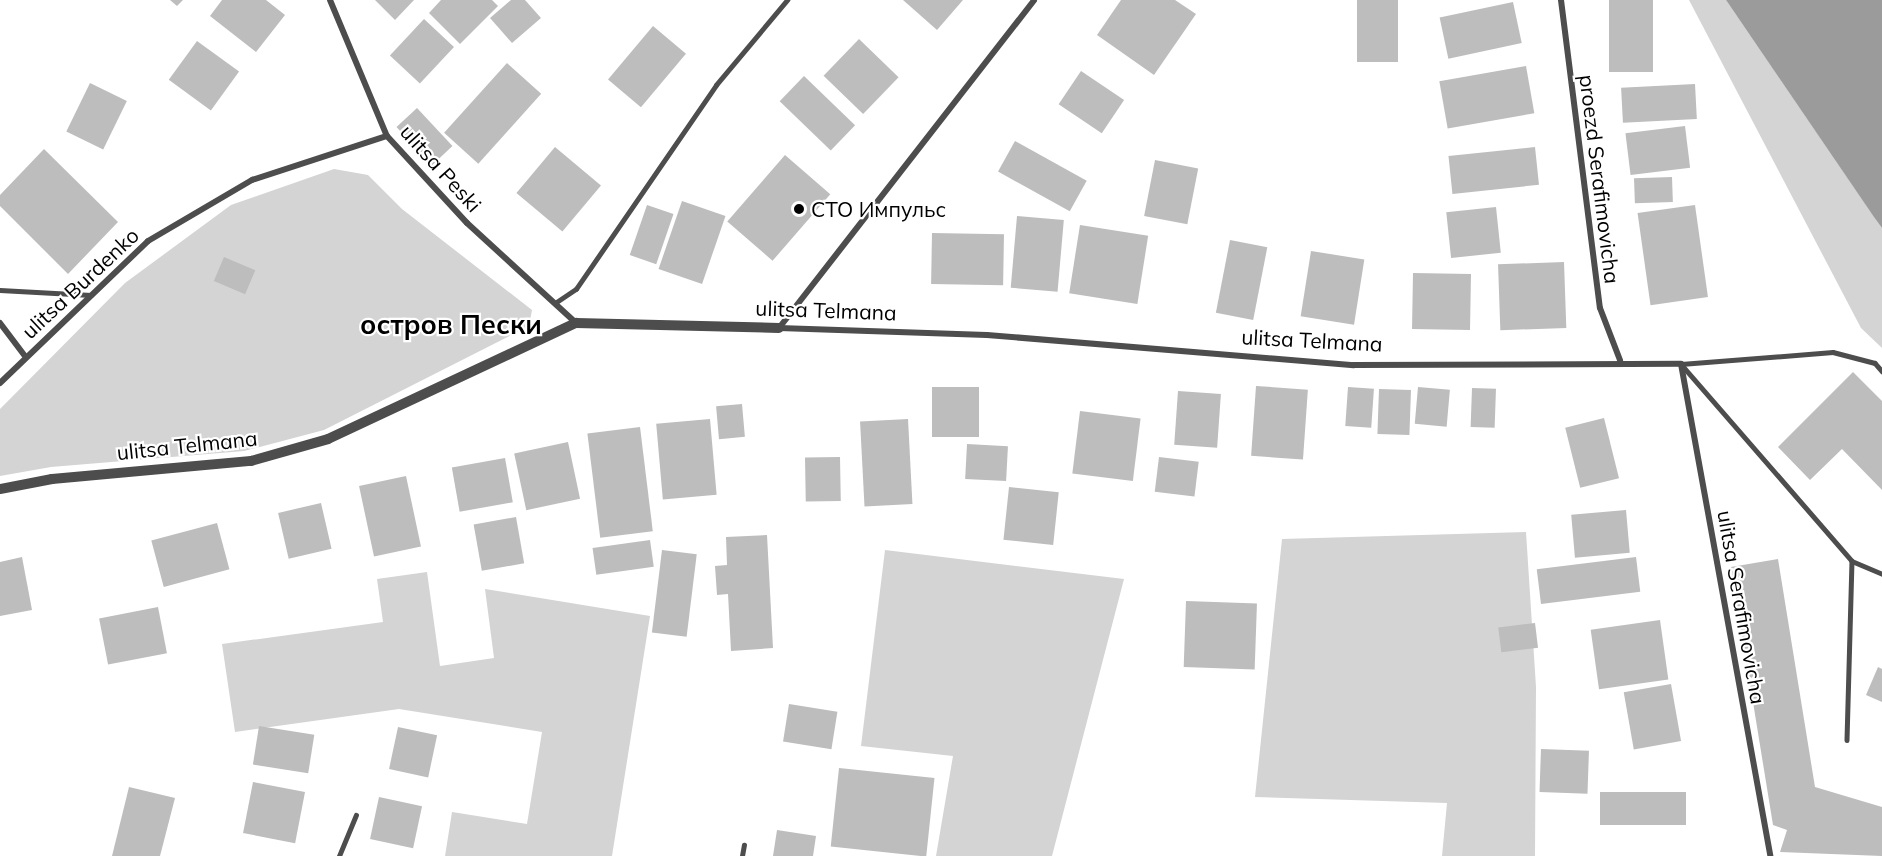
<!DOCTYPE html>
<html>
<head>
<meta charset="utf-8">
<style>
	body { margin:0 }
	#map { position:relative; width:1882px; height:856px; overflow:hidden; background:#fff; font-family:Mulish,sans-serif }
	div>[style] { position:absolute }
	.green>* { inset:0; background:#d4d4d4 }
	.water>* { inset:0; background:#9b9b9b }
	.building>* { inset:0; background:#bdbdbd; transform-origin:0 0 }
	.service>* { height:4.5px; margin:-2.25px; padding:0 2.25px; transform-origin:2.25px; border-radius:2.25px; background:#4d4d4d }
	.minor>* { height:6px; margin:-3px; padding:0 3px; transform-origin:3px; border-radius:3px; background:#4d4d4d }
	.tertiary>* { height:10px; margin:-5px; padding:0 5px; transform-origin:5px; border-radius:5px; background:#4d4d4d }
	.dots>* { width:16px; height:16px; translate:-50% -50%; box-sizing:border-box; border:3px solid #fff; border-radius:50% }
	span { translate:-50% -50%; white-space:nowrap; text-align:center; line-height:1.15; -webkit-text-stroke:4.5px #fff; paint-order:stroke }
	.street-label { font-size:21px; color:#000 }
	.poi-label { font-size:21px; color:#000 }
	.left { translate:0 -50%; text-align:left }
	.district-label { font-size:27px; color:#000; font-weight:700 }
</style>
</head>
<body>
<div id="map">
	<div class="green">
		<i style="clip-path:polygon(1689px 0,1726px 0,1882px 228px,1882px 348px,1861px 328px)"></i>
		<i style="clip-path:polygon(334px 169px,368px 175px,402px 209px,532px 310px,529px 326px,324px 430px,244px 451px,51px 467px,0 476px,0 409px,125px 283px,231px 205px)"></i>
		<i style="clip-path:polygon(1526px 532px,1536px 687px,1535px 856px,1442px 856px,1447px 803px,1255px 797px,1282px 539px)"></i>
		<i style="clip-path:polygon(885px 550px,1124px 579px,1052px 856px,936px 856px,953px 756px,861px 746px)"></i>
		<i style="clip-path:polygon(427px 572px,440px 666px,494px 658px,485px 589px,650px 616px,612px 856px,445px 856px,452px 812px,527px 824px,542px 732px,399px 709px,235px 732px,222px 644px,383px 622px,377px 579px)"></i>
	</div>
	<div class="water">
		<i style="clip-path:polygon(1726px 0,1882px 0,1882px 228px,1874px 217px)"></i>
	</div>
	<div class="building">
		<i style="clip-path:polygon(170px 0,183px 0,177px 6px)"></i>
		<i style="clip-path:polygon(222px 0,266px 0,285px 15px,256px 52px,210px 16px)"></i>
		<i style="clip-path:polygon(375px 0,414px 0,395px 20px)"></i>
		<i style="clip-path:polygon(441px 0,492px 0,498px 6px,460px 44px,429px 13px)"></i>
		<i style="clip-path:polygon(511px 0,525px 0,541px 18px,512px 43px,490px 18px)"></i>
		<i style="clip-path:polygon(903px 0,963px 0,937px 30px)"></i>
		<i style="clip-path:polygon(1121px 0,1175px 0,1196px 14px,1154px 75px,1097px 35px)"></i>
		<i style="left:1357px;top:0;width:41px;height:62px"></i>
		<i style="left:1609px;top:0;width:44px;height:72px"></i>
		<i style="left:1513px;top:2px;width:42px;height:75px;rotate:78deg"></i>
		<i style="left:424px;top:19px;width:41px;height:50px;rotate:43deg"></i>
		<i style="left:653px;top:26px;width:43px;height:70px;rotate:40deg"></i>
		<i style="left:859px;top:39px;width:55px;height:51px;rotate:44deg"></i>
		<i style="left:197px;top:41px;width:52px;height:48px;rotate:36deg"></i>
		<i style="left:507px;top:63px;width:46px;height:94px;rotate:42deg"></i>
		<i style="left:1526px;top:66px;width:48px;height:88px;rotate:80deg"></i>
		<i style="left:1081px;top:71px;width:52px;height:40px;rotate:34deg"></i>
		<i style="left:804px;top:76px;width:71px;height:35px;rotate:44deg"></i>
		<i style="left:90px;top:83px;width:41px;height:54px;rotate:26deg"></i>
		<i style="left:1695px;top:84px;width:35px;height:74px;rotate:87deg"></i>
		<i style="left:417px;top:108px;width:52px;height:28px;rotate:47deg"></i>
		<i style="left:1685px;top:126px;width:42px;height:60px;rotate:83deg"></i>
		<i style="left:1015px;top:141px;width:82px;height:35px;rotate:29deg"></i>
		<i style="left:555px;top:147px;width:60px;height:60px;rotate:40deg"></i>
		<i style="left:1535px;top:147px;width:38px;height:87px;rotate:84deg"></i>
		<i style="clip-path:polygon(44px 149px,118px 222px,68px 274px,0 206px,0 195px)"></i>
		<i style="left:785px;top:155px;width:60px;height:88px;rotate:41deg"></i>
		<i style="left:1155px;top:160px;width:44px;height:57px;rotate:11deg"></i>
		<i style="left:1672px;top:177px;width:25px;height:38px;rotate:88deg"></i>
		<i style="left:682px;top:201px;width:46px;height:72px;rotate:19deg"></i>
		<i style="left:647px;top:205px;width:28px;height:53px;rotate:19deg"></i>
		<i style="left:1695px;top:205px;width:93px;height:58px;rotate:82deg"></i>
		<i style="left:1496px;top:207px;width:46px;height:50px;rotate:84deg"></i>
		<i style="left:1017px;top:216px;width:47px;height:72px;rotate:5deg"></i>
		<i style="left:1080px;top:225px;width:69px;height:69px;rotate:9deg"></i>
		<i style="left:932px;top:233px;width:72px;height:51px;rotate:1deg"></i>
		<i style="left:1230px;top:240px;width:38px;height:74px;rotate:11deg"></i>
		<i style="left:1311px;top:251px;width:54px;height:66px;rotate:9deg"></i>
		<i style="left:224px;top:257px;width:34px;height:26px;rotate:23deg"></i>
		<i style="left:1564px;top:262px;width:66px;height:66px;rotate:88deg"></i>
		<i style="left:1413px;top:273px;width:58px;height:56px;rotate:1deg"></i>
		<i style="clip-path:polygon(1853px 372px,1882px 401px,1882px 490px,1842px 449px,1810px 480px,1778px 447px)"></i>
		<i style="left:1256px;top:386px;width:52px;height:70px;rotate:4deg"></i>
		<i style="left:932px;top:387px;width:47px;height:50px"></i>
		<i style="left:1348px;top:387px;width:26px;height:39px;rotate:4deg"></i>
		<i style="left:1418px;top:387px;width:32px;height:37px;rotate:5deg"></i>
		<i style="left:1472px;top:388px;width:24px;height:39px;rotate:2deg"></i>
		<i style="left:1379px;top:389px;width:32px;height:45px;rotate:2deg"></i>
		<i style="left:1178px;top:391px;width:43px;height:54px;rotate:4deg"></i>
		<i style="left:742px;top:404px;width:33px;height:26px;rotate:85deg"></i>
		<i style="left:1080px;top:411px;width:61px;height:63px;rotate:7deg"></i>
		<i style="left:1604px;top:418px;width:62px;height:40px;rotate:76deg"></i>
		<i style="left:710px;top:419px;width:76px;height:54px;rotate:85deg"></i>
		<i style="left:908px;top:419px;width:85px;height:48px;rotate:87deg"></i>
		<i style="left:640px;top:427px;width:105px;height:53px;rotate:83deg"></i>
		<i style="left:568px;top:442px;width:58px;height:55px;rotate:78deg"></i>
		<i style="left:967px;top:444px;width:41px;height:35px;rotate:3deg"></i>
		<i style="left:840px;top:457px;width:44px;height:35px;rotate:89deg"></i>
		<i style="left:1159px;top:457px;width:40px;height:35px;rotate:7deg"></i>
		<i style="left:505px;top:458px;width:45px;height:54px;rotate:80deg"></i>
		<i style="left:406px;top:476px;width:72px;height:48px;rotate:78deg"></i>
		<i style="left:1009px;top:487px;width:50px;height:53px;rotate:6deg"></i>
		<i style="left:321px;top:503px;width:47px;height:44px;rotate:77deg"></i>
		<i style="left:1626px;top:510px;width:43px;height:55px;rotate:85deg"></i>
		<i style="left:516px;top:517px;width:47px;height:43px;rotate:80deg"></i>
		<i style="left:217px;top:523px;width:48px;height:68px;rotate:75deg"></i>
		<i style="clip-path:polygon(767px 535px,773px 648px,731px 651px,728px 594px,717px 595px,715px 566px,727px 565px,726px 537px)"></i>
		<i style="left:650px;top:540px;width:27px;height:58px;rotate:82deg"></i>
		<i style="left:662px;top:550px;width:35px;height:83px;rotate:7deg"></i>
		<i style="clip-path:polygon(22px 557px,32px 610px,0 616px,0 562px)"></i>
		<i style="left:1636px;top:557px;width:35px;height:100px;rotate:83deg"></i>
		<i style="clip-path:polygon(1778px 559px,1815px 787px,1882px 807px,1882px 856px,1780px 852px,1787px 830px,1773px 825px,1731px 567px)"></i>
		<i style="left:1186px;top:601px;width:71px;height:66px;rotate:2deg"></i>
		<i style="left:158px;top:607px;width:47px;height:60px;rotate:79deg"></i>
		<i style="left:1660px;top:620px;width:60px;height:70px;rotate:82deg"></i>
		<i style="left:1535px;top:623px;width:25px;height:37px;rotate:83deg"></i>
		<i style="clip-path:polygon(1878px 667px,1882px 669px,1882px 702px,1866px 695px)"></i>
		<i style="left:1671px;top:684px;width:58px;height:48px;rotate:80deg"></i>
		<i style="left:789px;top:704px;width:49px;height:38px;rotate:9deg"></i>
		<i style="left:259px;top:726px;width:56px;height:39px;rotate:9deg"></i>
		<i style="left:398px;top:727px;width:40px;height:43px;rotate:12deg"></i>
		<i style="left:1541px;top:749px;width:48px;height:43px;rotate:2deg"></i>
		<i style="left:839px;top:768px;width:96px;height:79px;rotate:6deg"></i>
		<i style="left:253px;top:782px;width:53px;height:52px;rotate:11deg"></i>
		<i style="clip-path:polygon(129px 787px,175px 798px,160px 856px,112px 856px)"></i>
		<i style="left:1686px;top:792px;width:33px;height:86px;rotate:90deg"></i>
		<i style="left:379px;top:797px;width:44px;height:43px;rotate:12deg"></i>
		<i style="clip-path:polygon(777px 830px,816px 836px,813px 856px,773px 856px)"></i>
	</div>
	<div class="service">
		<i style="left:0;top:290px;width:91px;rotate:3.1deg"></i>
		<i style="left:555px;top:303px;width:25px;rotate:-34deg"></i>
		<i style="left:576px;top:289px;width:247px;rotate:-55.5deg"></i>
		<i style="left:716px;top:85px;width:111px;rotate:-50.1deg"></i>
		<i style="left:1681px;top:364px;width:261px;rotate:49deg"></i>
		<i style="left:1852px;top:561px;width:179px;rotate:91.6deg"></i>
		<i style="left:1681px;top:364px;width:152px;rotate:-4.5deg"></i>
		<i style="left:1833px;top:352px;width:43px;rotate:14.7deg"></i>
		<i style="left:1875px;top:363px;width:11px;rotate:49deg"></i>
		<i style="left:1852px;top:561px;width:33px;rotate:23deg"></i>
		<i style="left:339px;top:856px;width:44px;rotate:-67.5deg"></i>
		<i style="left:742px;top:856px;width:11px;rotate:-80deg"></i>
	</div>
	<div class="minor">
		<i style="left:330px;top:0;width:147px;rotate:67.3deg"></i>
		<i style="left:387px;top:136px;width:118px;rotate:47.4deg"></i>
		<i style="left:467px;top:223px;width:148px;rotate:42.5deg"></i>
		<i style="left:1561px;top:0;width:310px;rotate:82.8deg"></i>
		<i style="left:1600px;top:308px;width:56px;rotate:69deg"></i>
		<i style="left:0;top:323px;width:41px;rotate:52.9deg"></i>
		<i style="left:779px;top:328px;width:208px;rotate:1.9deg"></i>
		<i style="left:987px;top:335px;width:368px;rotate:4.7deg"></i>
		<i style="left:1354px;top:365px;width:327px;rotate:-0.2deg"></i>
		<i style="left:1681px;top:364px;width:500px;rotate:79.7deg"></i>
		<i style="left:779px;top:328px;width:415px;rotate:-52.1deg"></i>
		<i style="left:0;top:383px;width:205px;rotate:-43.8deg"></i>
		<i style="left:148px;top:241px;width:121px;rotate:-30.4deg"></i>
		<i style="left:252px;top:180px;width:142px;rotate:-18.1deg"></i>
	</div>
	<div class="tertiary">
		<i style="left:0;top:489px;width:53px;rotate:-10.9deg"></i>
		<i style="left:52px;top:479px;width:200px;rotate:-5.2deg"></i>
		<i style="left:251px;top:461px;width:80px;rotate:-15.9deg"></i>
		<i style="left:328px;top:439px;width:274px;rotate:-25.1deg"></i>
		<i style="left:576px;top:323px;width:203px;rotate:1.4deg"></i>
	</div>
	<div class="dots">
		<i style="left:799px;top:209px;background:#000"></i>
	</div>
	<div class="street-label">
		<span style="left:441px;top:168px;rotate:48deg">ulitsa Peski</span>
		<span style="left:1600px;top:179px;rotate:83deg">proezd Serafimovicha</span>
		<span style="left:80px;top:283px;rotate:-43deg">ulitsa Burdenko</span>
		<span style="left:826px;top:310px;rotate:2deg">ulitsa Telmana</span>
		<span style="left:1312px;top:340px;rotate:3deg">ulitsa Telmana</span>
		<span style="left:187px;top:445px;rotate:-6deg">ulitsa Telmana</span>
		<span style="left:1742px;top:607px;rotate:80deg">ulitsa Serafimovicha</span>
	</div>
	<div class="poi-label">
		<span class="left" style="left:811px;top:209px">СТО Импульс</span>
	</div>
	<div class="district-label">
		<span style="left:451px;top:325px">остров Пески</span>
	</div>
</div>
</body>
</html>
